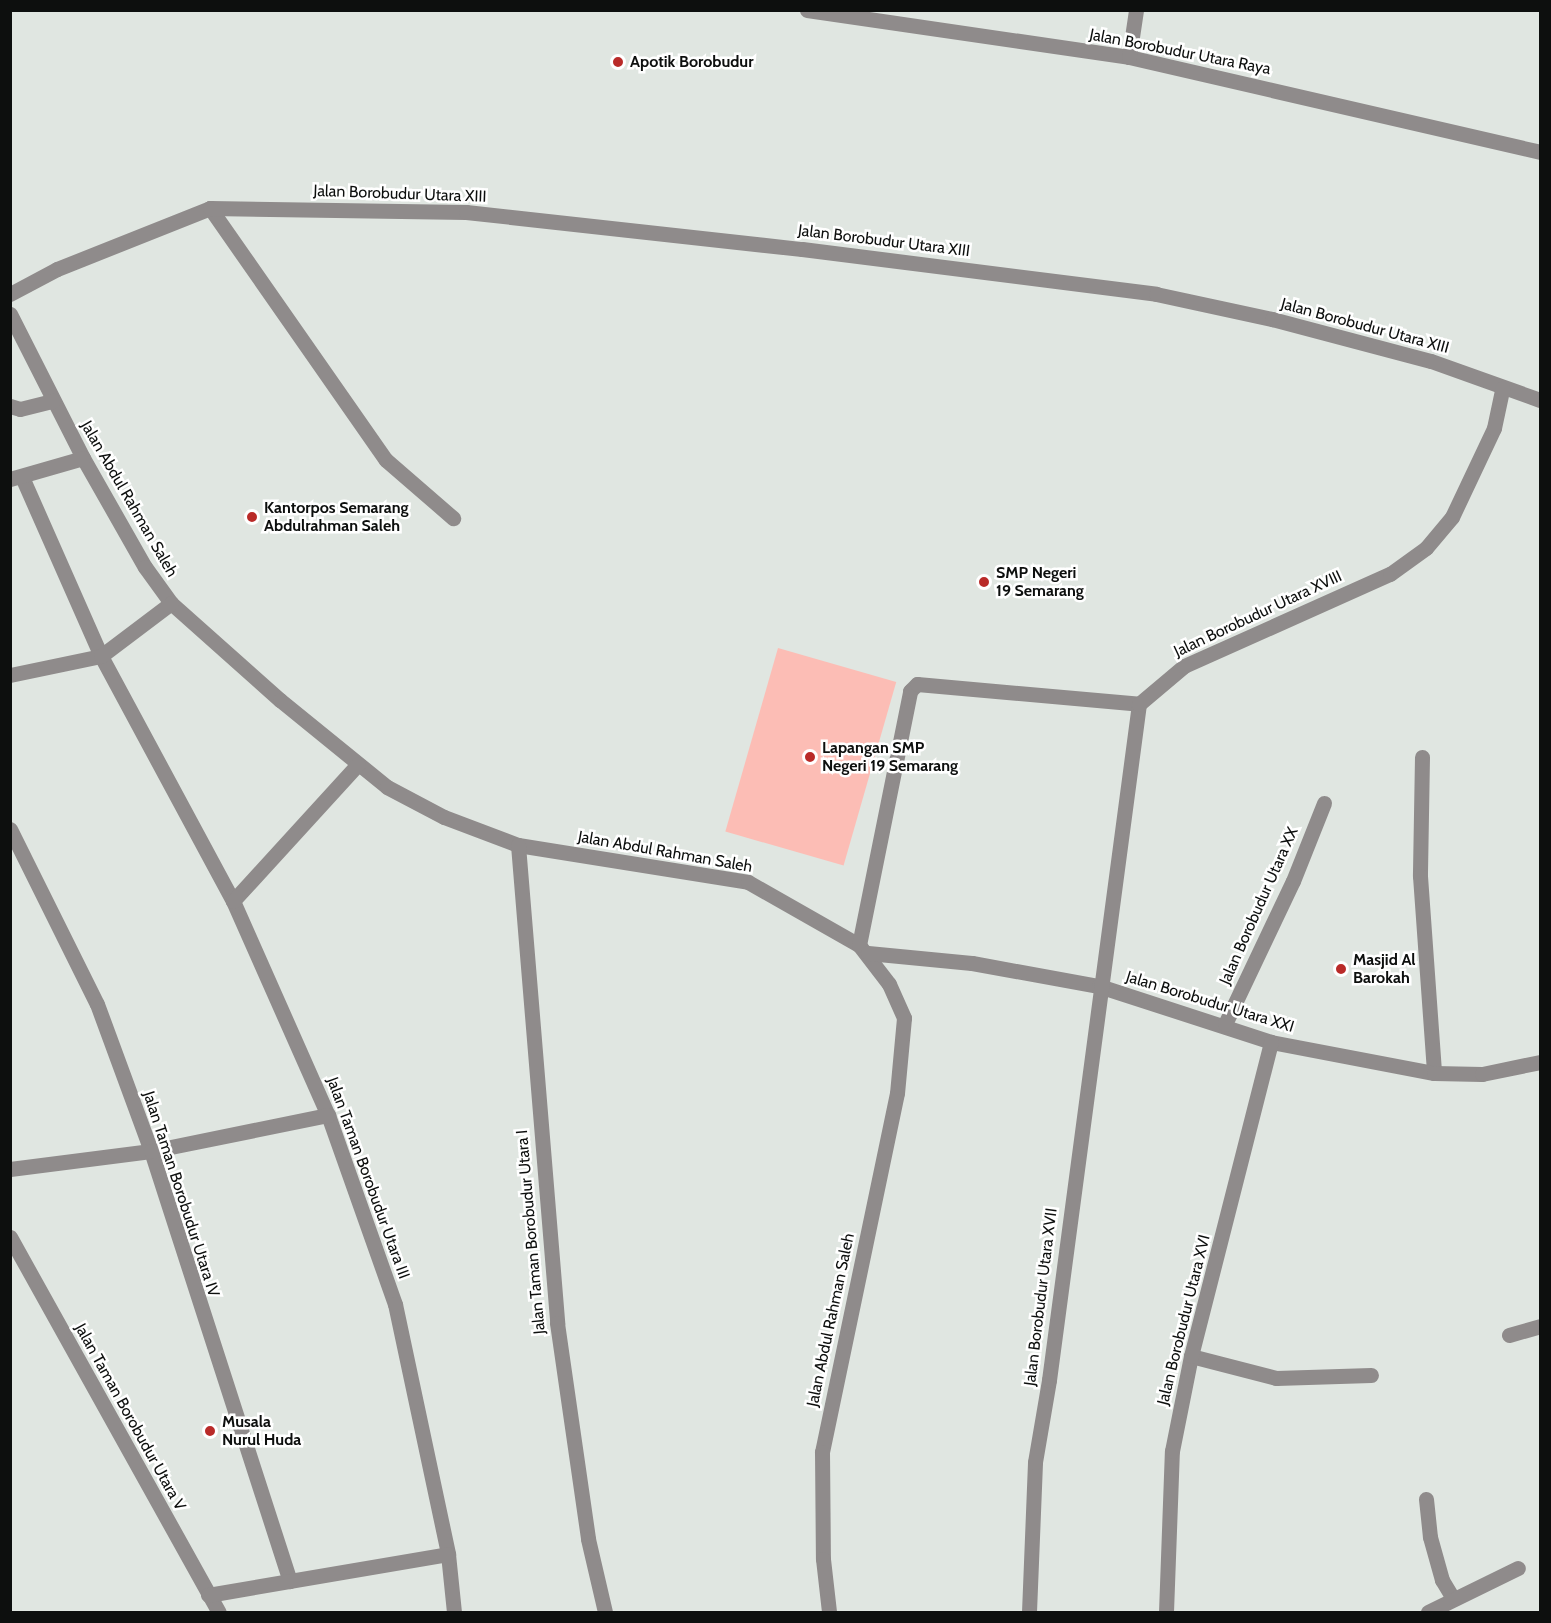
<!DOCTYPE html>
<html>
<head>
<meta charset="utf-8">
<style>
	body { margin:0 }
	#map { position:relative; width:1551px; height:1623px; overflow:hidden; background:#e0e6e1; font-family:Cabin,sans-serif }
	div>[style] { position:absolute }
	.green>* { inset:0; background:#fcbdb5; transform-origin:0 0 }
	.minor>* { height:15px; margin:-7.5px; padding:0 7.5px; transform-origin:7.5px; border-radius:7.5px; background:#8f8b8b }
	.dots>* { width:16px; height:16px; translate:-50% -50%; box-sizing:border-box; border:3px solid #fff; border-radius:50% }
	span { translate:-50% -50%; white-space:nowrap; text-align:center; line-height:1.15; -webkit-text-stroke:5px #fff; paint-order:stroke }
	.street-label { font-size:16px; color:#0d0f0e }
	.poi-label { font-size:16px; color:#0d0f0e; font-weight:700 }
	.left { translate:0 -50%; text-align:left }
	.frame { position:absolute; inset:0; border:12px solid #0d0f0e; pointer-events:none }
</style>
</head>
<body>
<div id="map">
	<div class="green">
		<i style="left:778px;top:648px;width:123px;height:191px;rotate:16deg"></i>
	</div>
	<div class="minor">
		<i style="left:807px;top:10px;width:325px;rotate:8.3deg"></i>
		<i style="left:1129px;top:57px;width:422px;rotate:13deg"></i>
		<i style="left:1129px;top:57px;width:48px;rotate:-81.5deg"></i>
		<i style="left:210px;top:208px;width:307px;rotate:55.1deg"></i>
		<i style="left:386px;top:460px;width:89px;rotate:40.9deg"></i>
		<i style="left:10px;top:294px;width:53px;rotate:-28deg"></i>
		<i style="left:57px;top:269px;width:165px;rotate:-21.7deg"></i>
		<i style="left:210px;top:208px;width:256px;rotate:0.9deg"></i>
		<i style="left:466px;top:212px;width:338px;rotate:6.3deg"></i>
		<i style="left:802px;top:249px;width:357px;rotate:7.2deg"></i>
		<i style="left:1156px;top:294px;width:119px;rotate:12.2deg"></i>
		<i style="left:1272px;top:319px;width:164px;rotate:14.8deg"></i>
		<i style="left:1431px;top:361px;width:116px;rotate:19.7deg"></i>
		<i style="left:10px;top:314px;width:161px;rotate:63.1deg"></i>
		<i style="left:83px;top:458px;width:125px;rotate:60.4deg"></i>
		<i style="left:145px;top:567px;width:44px;rotate:54.2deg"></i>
		<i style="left:171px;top:603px;width:146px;rotate:41.7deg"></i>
		<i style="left:280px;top:700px;width:138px;rotate:39.1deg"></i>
		<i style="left:387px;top:787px;width:64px;rotate:27.8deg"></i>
		<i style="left:444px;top:817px;width:79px;rotate:20.7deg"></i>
		<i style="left:518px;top:845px;width:233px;rotate:9.1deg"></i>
		<i style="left:748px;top:882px;width:128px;rotate:29.6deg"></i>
		<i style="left:859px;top:945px;width:49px;rotate:52.4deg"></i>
		<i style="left:889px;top:984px;width:37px;rotate:66deg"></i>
		<i style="left:904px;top:1018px;width:75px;rotate:95.3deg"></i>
		<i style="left:897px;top:1093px;width:367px;rotate:101.8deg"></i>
		<i style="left:822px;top:1452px;width:107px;rotate:89.5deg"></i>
		<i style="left:823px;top:1559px;width:53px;rotate:83.5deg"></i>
		<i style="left:10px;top:406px;width:10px;rotate:17deg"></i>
		<i style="left:20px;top:409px;width:34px;rotate:-14deg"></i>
		<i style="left:22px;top:477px;width:196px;rotate:66.2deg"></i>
		<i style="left:101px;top:656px;width:278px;rotate:61.7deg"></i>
		<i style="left:233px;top:901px;width:234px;rotate:66.1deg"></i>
		<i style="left:328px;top:1115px;width:201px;rotate:70.5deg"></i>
		<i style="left:395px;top:1304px;width:256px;rotate:78deg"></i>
		<i style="left:448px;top:1554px;width:58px;rotate:84.1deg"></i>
		<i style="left:10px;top:479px;width:76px;rotate:-16deg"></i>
		<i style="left:10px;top:675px;width:93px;rotate:-11.8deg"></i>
		<i style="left:101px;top:656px;width:88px;rotate:-37.1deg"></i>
		<i style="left:1422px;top:757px;width:119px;rotate:91deg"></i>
		<i style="left:1420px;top:876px;width:197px;rotate:85.9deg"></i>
		<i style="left:10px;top:829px;width:195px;rotate:63.6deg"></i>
		<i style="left:97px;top:1004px;width:157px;rotate:69.8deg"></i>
		<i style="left:151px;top:1151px;width:452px;rotate:72.1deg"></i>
		<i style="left:518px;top:845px;width:480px;rotate:85.3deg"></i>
		<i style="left:557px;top:1323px;width:218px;rotate:81.8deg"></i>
		<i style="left:588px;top:1539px;width:75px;rotate:76.9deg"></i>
		<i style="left:233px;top:901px;width:185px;rotate:-47.6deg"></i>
		<i style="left:859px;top:945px;width:259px;rotate:-78.6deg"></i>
		<i style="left:910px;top:691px;width:10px;rotate:-45deg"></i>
		<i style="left:917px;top:684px;width:223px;rotate:5.1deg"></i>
		<i style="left:868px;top:953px;width:104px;rotate:5.5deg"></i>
		<i style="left:972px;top:963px;width:129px;rotate:10.3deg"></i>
		<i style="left:1099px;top:986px;width:181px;rotate:18deg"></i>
		<i style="left:1271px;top:1042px;width:166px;rotate:10.8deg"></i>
		<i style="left:1434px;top:1073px;width:48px;rotate:1.2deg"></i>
		<i style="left:1482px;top:1074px;width:59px;rotate:-11.7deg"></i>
		<i style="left:1225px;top:1024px;width:158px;rotate:-64.6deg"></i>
		<i style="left:1293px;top:881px;width:84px;rotate:-68.3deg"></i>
		<i style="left:10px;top:1169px;width:142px;rotate:-7.3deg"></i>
		<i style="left:151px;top:1151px;width:181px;rotate:-11.5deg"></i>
		<i style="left:10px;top:1237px;width:429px;rotate:60.9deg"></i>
		<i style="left:1509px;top:1335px;width:32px;rotate:-16deg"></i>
		<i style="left:1191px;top:1356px;width:88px;rotate:14.5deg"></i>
		<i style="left:1276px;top:1378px;width:95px;rotate:-1.8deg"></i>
		<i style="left:1426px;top:1499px;width:38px;rotate:84deg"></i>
		<i style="left:1430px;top:1537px;width:45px;rotate:74.4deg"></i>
		<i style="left:1442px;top:1580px;width:21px;rotate:59deg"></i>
		<i style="left:208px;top:1595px;width:243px;rotate:-9.7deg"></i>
		<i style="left:1029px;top:1612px;width:150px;rotate:-87.7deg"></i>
		<i style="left:1035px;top:1462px;width:83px;rotate:-80.3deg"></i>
		<i style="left:1049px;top:1380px;width:682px;rotate:-82.42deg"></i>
		<i style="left:1139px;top:704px;width:59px;rotate:-40.2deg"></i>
		<i style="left:1184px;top:666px;width:226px;rotate:-24.1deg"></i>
		<i style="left:1390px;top:574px;width:44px;rotate:-35.8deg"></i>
		<i style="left:1426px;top:548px;width:40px;rotate:-50deg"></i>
		<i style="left:1452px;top:517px;width:98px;rotate:-64.7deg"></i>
		<i style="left:1494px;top:428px;width:40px;rotate:-78deg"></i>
		<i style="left:1166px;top:1612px;width:161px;rotate:-87.9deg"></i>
		<i style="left:1172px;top:1451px;width:97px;rotate:-78.7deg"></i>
		<i style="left:1191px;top:1356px;width:324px;rotate:-75.7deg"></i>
		<i style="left:1428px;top:1612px;width:100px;rotate:-26.1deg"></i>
	</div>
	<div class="dots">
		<i style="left:618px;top:62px;background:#b92a28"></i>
		<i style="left:252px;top:517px;background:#b92a28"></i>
		<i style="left:984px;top:582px;background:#b92a28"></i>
		<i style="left:810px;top:757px;background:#b92a28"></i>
		<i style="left:1341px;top:969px;background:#b92a28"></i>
		<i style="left:210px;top:1431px;background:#b92a28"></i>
	</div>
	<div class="street-label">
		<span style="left:1180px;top:52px;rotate:11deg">Jalan Borobudur Utara Raya</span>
		<span style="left:400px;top:194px;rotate:2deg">Jalan Borobudur Utara XIII</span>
		<span style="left:884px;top:241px;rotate:7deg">Jalan Borobudur Utara XIII</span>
		<span style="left:1365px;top:326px;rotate:15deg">Jalan Borobudur Utara XIII</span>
		<span style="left:129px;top:499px;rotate:60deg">Jalan Abdul Rahman Saleh</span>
		<span style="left:1258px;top:614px;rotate:-25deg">Jalan Borobudur Utara XVIII</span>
		<span style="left:665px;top:852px;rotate:10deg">Jalan Abdul Rahman Saleh</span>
		<span style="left:1259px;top:906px;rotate:-66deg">Jalan Borobudur Utara XX</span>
		<span style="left:1210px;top:1002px;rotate:17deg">Jalan Borobudur Utara XXI</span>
		<span style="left:368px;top:1178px;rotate:70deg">Jalan Taman Borobudur Utara III</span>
		<span style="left:181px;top:1194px;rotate:72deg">Jalan Taman Borobudur Utara IV</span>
		<span style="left:531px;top:1232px;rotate:-95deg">Jalan Taman Borobudur Utara I</span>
		<span style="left:1041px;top:1297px;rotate:-83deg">Jalan Borobudur Utara XVII</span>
		<span style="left:831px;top:1320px;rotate:-78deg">Jalan Abdul Rahman Saleh</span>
		<span style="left:1184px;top:1320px;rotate:-76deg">Jalan Borobudur Utara XVI</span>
		<span style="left:130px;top:1417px;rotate:61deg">Jalan Taman Borobudur Utara V</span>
	</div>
	<div class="poi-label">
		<span class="left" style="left:630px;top:62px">Apotik Borobudur</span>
		<span class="left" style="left:264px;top:517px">Kantorpos Semarang<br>Abdulrahman Saleh</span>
		<span class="left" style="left:996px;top:582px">SMP Negeri<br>19 Semarang</span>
		<span class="left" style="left:822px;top:757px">Lapangan SMP<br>Negeri 19 Semarang</span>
		<span class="left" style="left:1353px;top:969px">Masjid Al<br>Barokah</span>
		<span class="left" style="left:222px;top:1431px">Musala<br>Nurul Huda</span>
	</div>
	<div class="frame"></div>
</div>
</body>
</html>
